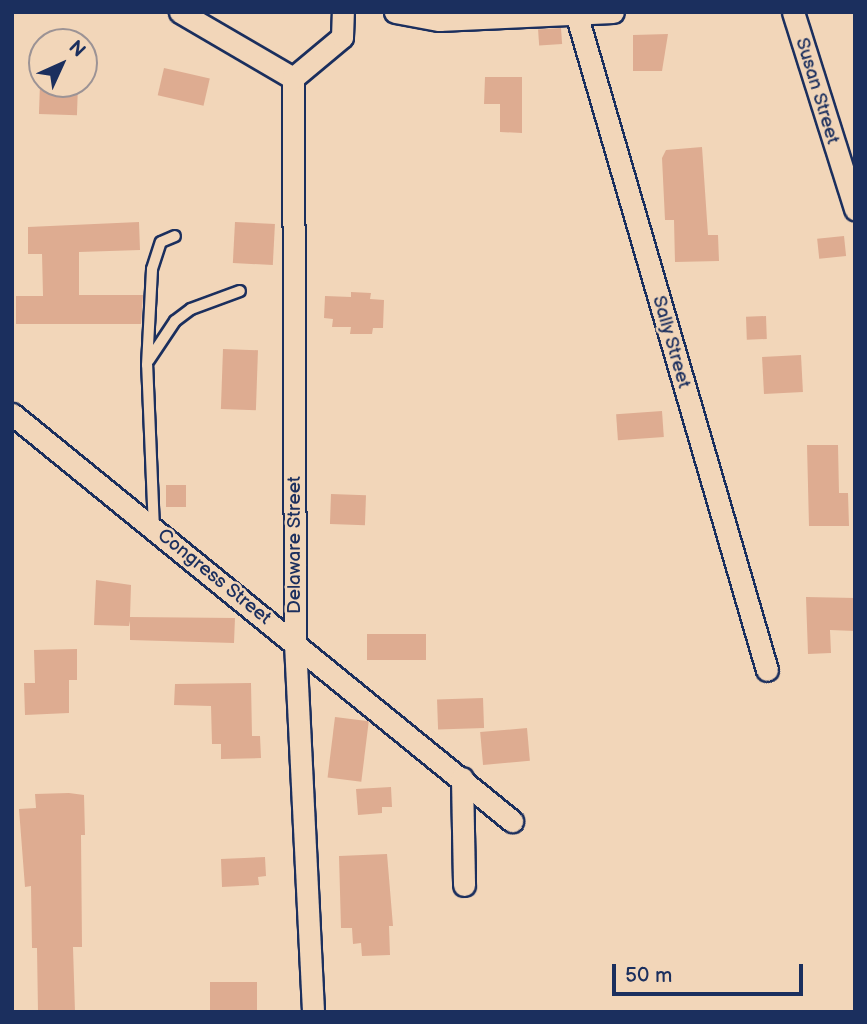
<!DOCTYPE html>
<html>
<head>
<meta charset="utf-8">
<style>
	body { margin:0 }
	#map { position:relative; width:867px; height:1024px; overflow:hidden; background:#f2d6b9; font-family:"Balsamiq Sans",sans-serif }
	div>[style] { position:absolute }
	.building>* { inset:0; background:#deac91; transform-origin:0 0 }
	.roads { filter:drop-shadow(2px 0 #1b2f5e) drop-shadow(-2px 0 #1b2f5e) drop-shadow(0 2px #1b2f5e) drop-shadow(0 -2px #1b2f5e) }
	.service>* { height:10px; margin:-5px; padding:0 5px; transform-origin:5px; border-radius:5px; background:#f2d6b9 }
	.minor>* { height:21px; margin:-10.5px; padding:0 10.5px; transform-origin:10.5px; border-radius:10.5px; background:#f2d6b9 }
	span { translate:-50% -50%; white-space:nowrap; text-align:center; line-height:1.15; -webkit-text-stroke:5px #f2d6b9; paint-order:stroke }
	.street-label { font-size:19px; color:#1b2f5e }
	.frame { position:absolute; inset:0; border:14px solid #1b2f5e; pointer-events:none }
	.north { position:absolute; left:28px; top:28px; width:70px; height:70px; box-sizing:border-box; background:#f2d6b9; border:2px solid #9c9395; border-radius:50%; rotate:45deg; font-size:19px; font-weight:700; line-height:28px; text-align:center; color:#1b2f5e }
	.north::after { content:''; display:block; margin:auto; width:24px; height:32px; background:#1b2f5e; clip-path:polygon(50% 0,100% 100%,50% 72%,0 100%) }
	.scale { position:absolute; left:612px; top:964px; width:191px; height:32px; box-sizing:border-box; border:4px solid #1b2f5e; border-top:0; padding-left:9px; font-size:21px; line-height:24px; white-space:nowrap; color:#1b2f5e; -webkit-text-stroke:5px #f2d6b9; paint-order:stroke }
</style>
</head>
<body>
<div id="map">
	<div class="building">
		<i style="left:561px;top:28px;width:16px;height:23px;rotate:86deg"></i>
		<i style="clip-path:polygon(668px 34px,662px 71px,633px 71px,633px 35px)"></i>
		<i style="left:164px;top:68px;width:47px;height:28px;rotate:13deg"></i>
		<i style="clip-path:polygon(485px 77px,522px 77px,522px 133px,500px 132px,500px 104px,484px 104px)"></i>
		<i style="left:40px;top:84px;width:38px;height:30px;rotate:2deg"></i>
		<i style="clip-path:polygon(702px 147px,708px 235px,718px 235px,719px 261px,675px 262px,674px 220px,665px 220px,662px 158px,666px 150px)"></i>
		<i style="clip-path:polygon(139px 222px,140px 250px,79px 252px,79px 295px,143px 295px,141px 324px,16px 324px,16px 296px,43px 296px,42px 254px,28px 254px,28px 227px)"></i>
		<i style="left:235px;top:222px;width:40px;height:41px;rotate:3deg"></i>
		<i style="left:844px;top:236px;width:20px;height:27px;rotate:84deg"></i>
		<i style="clip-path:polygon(351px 292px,371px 293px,370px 299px,384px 300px,383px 328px,373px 328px,372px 334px,350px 334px,351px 327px,332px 327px,333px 319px,324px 318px,325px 296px,351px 297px)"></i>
		<i style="left:766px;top:316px;width:23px;height:20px;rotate:88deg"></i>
		<i style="left:223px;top:349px;width:35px;height:60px;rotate:2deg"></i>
		<i style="left:801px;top:355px;width:37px;height:39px;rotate:87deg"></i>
		<i style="left:662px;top:411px;width:26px;height:46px;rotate:86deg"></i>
		<i style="clip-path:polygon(807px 445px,838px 445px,839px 493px,848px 493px,849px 526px,809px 526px)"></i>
		<i style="left:166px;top:485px;width:20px;height:22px"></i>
		<i style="left:331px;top:494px;width:35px;height:30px;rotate:2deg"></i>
		<i style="clip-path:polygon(96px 580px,131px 585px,130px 617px,235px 618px,234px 643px,130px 640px,130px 621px,129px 626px,94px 625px)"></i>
		<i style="clip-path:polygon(806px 597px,855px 598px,855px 631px,830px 630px,831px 653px,808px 654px)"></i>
		<i style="left:367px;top:634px;width:59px;height:26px"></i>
		<i style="clip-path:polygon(77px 649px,77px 680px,69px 680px,69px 713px,25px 715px,24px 683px,35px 683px,34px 650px)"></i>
		<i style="clip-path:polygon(251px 683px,252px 736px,260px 736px,261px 758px,221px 759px,221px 744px,212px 744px,211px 706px,174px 705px,175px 684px)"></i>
		<i style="left:483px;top:698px;width:30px;height:46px;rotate:88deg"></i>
		<i style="left:335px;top:717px;width:34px;height:61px;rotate:7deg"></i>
		<i style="left:527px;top:728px;width:33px;height:47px;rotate:85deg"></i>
		<i style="clip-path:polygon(391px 787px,392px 807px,382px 807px,382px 813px,358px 815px,356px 789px)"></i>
		<i style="clip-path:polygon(69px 793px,84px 795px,85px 835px,81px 835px,82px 947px,73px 947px,75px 1012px,38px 1012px,37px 948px,32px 948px,31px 886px,25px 887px,19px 809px,36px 808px,35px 794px)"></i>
		<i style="clip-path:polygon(387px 854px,393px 926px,389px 926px,390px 955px,362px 956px,361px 943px,353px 944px,352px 928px,341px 928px,339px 856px)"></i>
		<i style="clip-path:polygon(265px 857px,266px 876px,258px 877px,259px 885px,222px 887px,221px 859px)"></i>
		<i style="left:210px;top:982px;width:47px;height:30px"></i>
	</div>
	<div class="roads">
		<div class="service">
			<i style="left:149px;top:360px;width:47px;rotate:-56.3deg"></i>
			<i style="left:175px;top:321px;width:20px;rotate:-37deg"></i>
			<i style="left:191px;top:309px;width:52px;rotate:-20.2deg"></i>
			<i style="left:154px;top:529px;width:164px;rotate:-92.4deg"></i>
			<i style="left:147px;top:365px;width:96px;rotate:-87deg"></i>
			<i style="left:152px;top:269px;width:28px;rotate:-72deg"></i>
			<i style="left:161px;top:242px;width:15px;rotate:-23deg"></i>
		</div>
		<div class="minor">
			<i style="left:180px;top:12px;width:131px;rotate:30.3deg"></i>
			<i style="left:395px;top:12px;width:45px;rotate:10.3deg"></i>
			<i style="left:439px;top:20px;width:174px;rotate:-2.6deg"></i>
			<i style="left:793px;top:12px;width:207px;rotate:72.5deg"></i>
			<i style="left:576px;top:13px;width:684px;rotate:73.79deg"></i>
			<i style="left:293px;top:78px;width:565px;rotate:89.8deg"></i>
			<i style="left:295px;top:643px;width:369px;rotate:87.2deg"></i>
			<i style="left:293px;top:78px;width:64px;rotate:-39.9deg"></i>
			<i style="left:342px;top:37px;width:25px;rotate:-88deg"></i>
			<i style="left:12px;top:414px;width:645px;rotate:39.15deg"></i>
			<i style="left:462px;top:778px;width:107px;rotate:88.9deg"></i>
		</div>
	</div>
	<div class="street-label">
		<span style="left:817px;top:91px;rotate:73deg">Susan Street</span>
		<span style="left:671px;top:342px;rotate:74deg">Sally Street</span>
		<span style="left:295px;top:545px;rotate:-90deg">Delaware Street</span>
		<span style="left:214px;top:577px;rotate:39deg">Congress Street</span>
	</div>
	<div class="frame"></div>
	<div class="north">N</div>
	<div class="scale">50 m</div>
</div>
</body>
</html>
